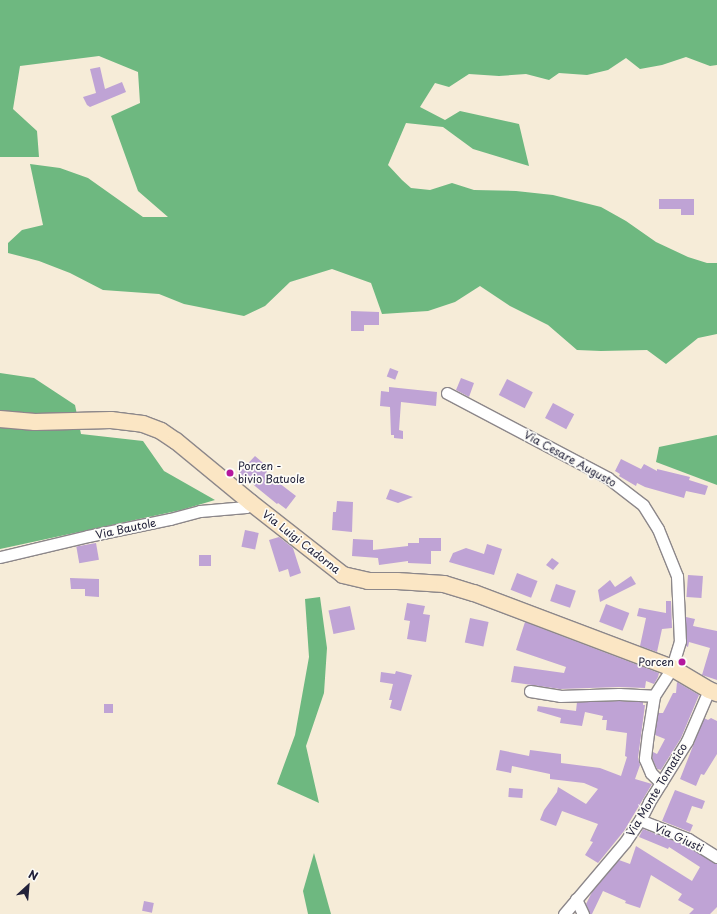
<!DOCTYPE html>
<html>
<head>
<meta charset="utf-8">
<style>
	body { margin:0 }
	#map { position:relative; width:717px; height:914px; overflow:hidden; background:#f6ecd8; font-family:"Playpen Sans",sans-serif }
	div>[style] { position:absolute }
	.forest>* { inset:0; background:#6eb880 }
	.building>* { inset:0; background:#bfa3d5; transform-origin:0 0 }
	.roads { filter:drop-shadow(1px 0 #8c878a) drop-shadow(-1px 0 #8c878a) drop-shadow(0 1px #8c878a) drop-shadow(0 -1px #8c878a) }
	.street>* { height:11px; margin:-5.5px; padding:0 5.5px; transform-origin:5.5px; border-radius:5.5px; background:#fff }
	.secondary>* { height:16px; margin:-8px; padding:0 8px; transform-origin:8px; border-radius:8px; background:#fbe6c4 }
	.dots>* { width:11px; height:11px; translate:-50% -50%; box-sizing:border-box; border:2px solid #fdfcf7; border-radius:50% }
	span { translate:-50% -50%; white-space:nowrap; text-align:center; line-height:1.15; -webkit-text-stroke:3.5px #fdfcf7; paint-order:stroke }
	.street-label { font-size:11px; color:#22223b }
	.poi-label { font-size:11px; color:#22223b }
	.left { translate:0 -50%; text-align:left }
	.right { translate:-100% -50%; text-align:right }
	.north { position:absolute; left:8px; top:866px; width:40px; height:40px; -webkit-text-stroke:3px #fdfcf7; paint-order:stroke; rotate:26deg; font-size:11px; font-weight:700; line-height:16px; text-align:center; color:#22223b }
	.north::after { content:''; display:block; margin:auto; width:14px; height:18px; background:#22223b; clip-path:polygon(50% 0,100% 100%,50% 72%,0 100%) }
</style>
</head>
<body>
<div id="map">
	<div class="forest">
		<i style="clip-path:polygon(0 0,717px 0,717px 65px,710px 66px,686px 57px,662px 65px,640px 69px,626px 58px,608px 70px,587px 75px,559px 73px,549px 80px,526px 74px,499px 76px,469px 74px,449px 87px,435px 83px,420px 107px,445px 120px,460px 111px,519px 124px,529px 166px,473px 149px,443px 127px,406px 123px,388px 165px,402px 180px,411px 188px,430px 190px,452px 183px,474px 190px,516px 191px,553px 195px,601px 207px,626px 221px,656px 242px,688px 257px,707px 263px,717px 263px,717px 334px,698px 338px,666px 364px,647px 350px,601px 351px,577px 350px,548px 325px,510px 306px,480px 286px,455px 302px,428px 311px,382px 314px,371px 283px,332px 269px,290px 282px,265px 306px,244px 316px,184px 304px,159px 294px,103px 290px,70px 273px,39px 261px,8px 253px,8px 243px,22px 230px,43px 225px,30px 164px,60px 168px,88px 178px,143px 217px,168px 217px,138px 191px,111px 116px,140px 103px,138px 72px,99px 56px,20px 66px,13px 109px,37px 131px,39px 157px,0 157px)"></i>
		<i style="clip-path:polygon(0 373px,34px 378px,75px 405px,81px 434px,143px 441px,164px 471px,215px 500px,181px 510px,0 549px)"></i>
		<i style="clip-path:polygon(717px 435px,717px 485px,656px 462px,659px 447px)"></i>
		<i style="clip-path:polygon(320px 597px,327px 648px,324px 693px,306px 746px,319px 803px,277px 784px,295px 735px,309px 657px,305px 599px)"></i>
		<i style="clip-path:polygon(314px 853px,331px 914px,308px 914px,303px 891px)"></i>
	</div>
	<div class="building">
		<i style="clip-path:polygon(100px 67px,105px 89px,122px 82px,126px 92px,90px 107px,87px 105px,83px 97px,96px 93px,90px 69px)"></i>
		<i style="clip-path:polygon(659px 199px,694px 199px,694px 215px,681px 215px,681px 209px,659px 209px)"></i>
		<i style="clip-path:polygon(351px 311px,379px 312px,379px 325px,364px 325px,364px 331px,351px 331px)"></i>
		<i style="left:390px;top:368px;width:9px;height:9px;rotate:21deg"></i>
		<i style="clip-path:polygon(461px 378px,474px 383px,469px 397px,456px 390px)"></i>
		<i style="left:507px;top:379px;width:29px;height:18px;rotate:27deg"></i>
		<i style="clip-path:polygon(389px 387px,437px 392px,436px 406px,401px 402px,399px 430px,403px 431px,403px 439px,394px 438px,394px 435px,391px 435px,390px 407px,380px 406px,381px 391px,389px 392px)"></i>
		<i style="left:553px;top:403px;width:24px;height:17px;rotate:28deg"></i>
		<i style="clip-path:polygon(255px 456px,269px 468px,266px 473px,296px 496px,286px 509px,278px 503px,277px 504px,239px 473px)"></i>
		<i style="clip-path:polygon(621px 459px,641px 469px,644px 464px,657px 471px,657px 469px,690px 477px,689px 480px,708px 486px,705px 495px,686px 491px,684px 498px,645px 487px,637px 483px,636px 486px,619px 476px,620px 474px,615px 471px)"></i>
		<i style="clip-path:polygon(390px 489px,413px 497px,398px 503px,386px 499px)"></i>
		<i style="clip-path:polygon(337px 501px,353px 502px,352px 532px,332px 530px,333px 512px,336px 512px)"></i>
		<i style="left:245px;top:530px;width:14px;height:17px;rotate:12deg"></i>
		<i style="clip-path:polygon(279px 537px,293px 548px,301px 573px,290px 577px,288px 569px,279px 572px,269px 540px)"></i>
		<i style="clip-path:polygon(419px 538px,441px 538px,441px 551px,431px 551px,431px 564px,408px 563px,408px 561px,379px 565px,378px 558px,352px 556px,353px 539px,373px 540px,373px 550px,408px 546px,408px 543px,419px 543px)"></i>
		<i style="left:96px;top:543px;width:17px;height:20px;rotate:80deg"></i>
		<i style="clip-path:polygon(487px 544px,502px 549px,494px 575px,449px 562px,453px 553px,466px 548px,484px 554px)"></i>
		<i style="left:211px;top:555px;width:11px;height:12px;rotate:90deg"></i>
		<i style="clip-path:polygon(552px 558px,559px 563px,553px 570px,546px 565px)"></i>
		<i style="left:517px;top:573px;width:22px;height:18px;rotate:21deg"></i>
		<i style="left:688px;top:575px;width:15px;height:22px;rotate:4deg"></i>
		<i style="clip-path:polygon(631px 576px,636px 584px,600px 602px,598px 590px,610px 580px,615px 587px)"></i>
		<i style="clip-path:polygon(70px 578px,99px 579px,99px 597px,85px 596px,85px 589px,71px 589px)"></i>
		<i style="left:556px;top:584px;width:21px;height:18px;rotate:19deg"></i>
		<i style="clip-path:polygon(666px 601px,671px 601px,672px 628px,662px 629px,657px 652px,640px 646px,646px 618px,637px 616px,639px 608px,666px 613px)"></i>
		<i style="clip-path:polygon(407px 603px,425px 606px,423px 614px,430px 615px,426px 642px,407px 639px,410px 621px,404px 620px)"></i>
		<i style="left:606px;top:604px;width:25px;height:19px;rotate:21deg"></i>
		<i style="left:350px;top:606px;width:24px;height:22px;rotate:78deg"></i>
		<i style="clip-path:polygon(686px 617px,695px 619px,693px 626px,717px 631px,717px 680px,702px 675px,710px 648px,689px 642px,688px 647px,686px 646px)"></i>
		<i style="left:470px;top:618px;width:19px;height:25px;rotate:12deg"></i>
		<i style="clip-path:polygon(525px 622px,659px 673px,658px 677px,654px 684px,646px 681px,645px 688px,619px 687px,560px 689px,511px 682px,514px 666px,564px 673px,566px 667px,516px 650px)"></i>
		<i style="clip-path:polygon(396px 671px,412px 675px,401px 711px,390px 708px,392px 700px,389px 700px,393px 684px,380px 682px,381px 672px,395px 674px)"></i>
		<i style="clip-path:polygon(677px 682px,699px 695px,681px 738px,661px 770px,657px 769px,652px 758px,653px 752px,657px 754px,665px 739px,655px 735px,658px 713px,663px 713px,673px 693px,676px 693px)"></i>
		<i style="clip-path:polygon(619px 701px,643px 702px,643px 705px,645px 705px,638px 758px,640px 765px,635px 779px,652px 784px,624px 831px,598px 863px,585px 855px,593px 842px,590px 841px,598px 824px,562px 811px,556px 826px,540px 820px,544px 810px,557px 792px,558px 787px,586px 804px,598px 789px,584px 783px,550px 779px,550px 774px,512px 766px,511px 773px,496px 770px,500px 750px,529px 756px,530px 750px,561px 754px,561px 763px,600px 768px,621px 776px,627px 757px,625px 756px,627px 733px,606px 730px,607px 720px,602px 720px,603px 716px,585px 712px,582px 726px,560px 723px,561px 718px,537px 711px,538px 706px,576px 711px,577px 702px)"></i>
		<i style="left:104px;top:704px;width:9px;height:9px"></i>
		<i style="clip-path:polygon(704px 718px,708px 720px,711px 718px,717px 721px,717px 754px,704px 775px,701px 774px,696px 786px,680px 779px)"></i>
		<i style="left:509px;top:788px;width:14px;height:9px;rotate:4deg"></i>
		<i style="clip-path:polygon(675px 790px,705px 801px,702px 809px,692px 806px,686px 822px,693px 825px,690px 832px,662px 821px)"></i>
		<i style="clip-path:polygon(643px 829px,685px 845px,717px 864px,717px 907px,710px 914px,689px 914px,694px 909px,678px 900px,682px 894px,651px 875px,640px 908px,625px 903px,626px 901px,603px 891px,592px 914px,590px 914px,586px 904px,592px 892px,619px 860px,630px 864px,636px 846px,692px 881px,700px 867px,669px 847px,668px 849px,639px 837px)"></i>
		<i style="left:144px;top:901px;width:10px;height:10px;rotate:11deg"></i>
	</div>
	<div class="roads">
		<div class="street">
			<i style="left:447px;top:393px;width:182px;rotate:27.8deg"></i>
			<i style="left:608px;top:478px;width:44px;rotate:37.6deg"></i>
			<i style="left:643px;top:505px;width:28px;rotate:58deg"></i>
			<i style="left:658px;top:529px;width:51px;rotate:68deg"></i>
			<i style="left:677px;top:576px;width:65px;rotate:87.4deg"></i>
			<i style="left:680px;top:641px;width:28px;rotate:107deg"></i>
			<i style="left:672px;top:668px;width:33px;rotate:123deg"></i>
			<i style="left:654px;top:696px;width:37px;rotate:99deg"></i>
			<i style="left:648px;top:733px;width:26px;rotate:97deg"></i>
			<i style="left:645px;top:759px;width:15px;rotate:67deg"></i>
			<i style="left:651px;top:773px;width:14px;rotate:45deg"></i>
			<i style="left:0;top:557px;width:90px;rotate:-13.4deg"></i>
			<i style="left:88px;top:536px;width:84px;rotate:-11.7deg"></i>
			<i style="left:170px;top:519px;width:31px;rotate:-15deg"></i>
			<i style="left:200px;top:511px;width:46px;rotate:-5deg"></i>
			<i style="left:246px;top:507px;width:6px;rotate:-51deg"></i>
			<i style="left:530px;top:691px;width:30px;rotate:9deg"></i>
			<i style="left:560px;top:696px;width:59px;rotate:-1.9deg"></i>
			<i style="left:619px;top:694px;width:35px;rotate:3deg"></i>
			<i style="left:640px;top:820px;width:52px;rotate:21.6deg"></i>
			<i style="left:688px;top:839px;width:34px;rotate:32deg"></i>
			<i style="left:576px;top:899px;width:17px;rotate:65deg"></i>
			<i style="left:564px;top:914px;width:94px;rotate:-49.7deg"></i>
			<i style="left:625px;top:842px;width:27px;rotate:-56deg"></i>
			<i style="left:640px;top:820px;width:20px;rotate:-63deg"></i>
			<i style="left:649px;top:802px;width:72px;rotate:-58.1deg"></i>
			<i style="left:687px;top:741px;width:56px;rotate:-66.7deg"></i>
		</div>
		<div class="secondary">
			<i style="left:0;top:419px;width:35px;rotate:5deg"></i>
			<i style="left:35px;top:422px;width:76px;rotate:-1.5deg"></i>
			<i style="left:111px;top:420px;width:32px;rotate:7deg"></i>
			<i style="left:143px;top:424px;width:19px;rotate:21deg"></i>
			<i style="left:161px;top:431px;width:18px;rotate:34deg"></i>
			<i style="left:176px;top:441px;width:96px;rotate:39.5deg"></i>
			<i style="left:250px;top:502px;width:118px;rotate:38.1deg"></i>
			<i style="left:343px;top:575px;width:26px;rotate:13deg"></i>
			<i style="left:368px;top:581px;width:29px"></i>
			<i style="left:397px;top:581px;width:47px;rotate:3.7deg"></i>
			<i style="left:444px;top:584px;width:31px;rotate:17deg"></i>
			<i style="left:474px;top:593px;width:212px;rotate:20.7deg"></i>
			<i style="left:672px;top:668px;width:43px;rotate:30.7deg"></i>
			<i style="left:709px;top:690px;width:9px;rotate:21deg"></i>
		</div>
	</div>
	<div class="dots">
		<i style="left:230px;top:473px;background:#b5179e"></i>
		<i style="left:682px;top:662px;background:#b5179e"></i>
	</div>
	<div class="street-label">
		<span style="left:570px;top:459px;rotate:29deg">Via Cesare Augusto</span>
		<span style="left:126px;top:529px;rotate:-12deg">Via Bautole</span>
		<span style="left:301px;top:542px;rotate:38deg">Via Luigi Cadorna</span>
		<span style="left:657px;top:790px;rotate:-59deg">Via Monte Tomatico</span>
		<span style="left:679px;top:838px;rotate:25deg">Via Giusti</span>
	</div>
	<div class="poi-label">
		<span class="left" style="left:238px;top:473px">Porcen -<br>bivio Batuole</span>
		<span class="right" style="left:674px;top:662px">Porcen</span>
	</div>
	<div class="north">N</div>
</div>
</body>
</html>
